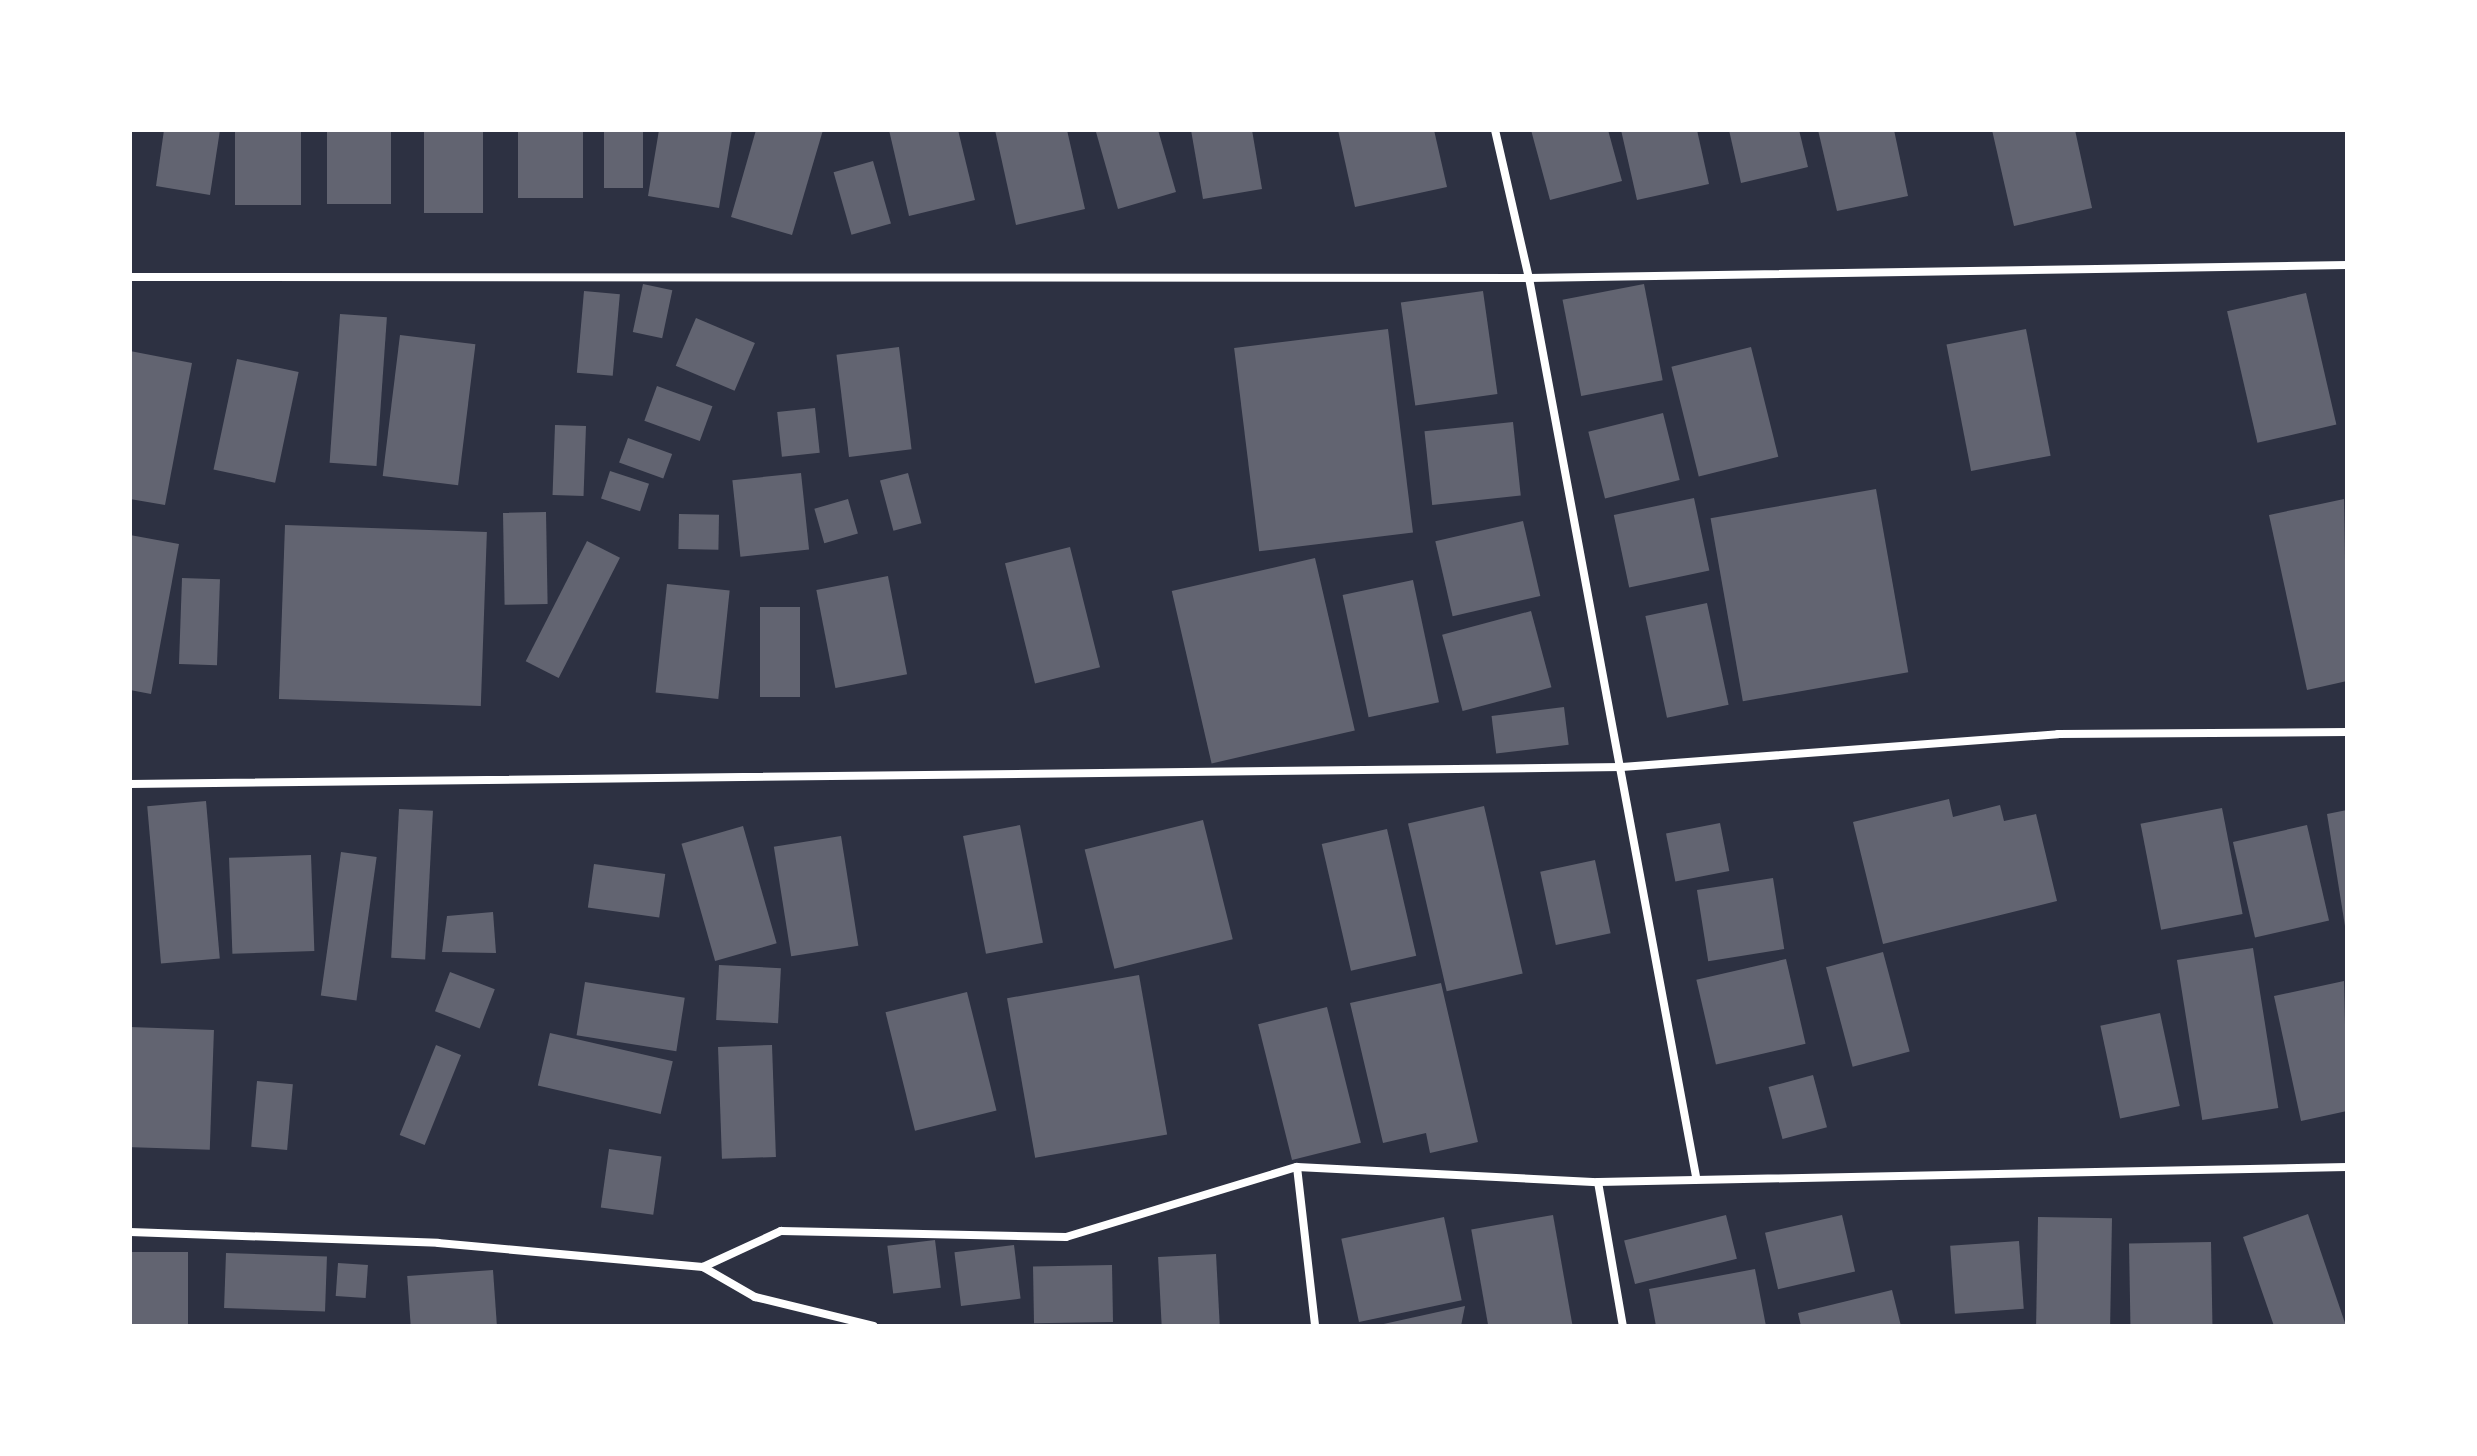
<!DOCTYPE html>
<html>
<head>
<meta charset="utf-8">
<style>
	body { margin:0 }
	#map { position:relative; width:2477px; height:1456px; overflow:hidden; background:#2d3142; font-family:"PT Sans Narrow",sans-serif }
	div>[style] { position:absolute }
	.building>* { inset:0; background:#626471; transform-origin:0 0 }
	.minor>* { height:8px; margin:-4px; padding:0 4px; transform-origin:4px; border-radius:4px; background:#fff }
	span { translate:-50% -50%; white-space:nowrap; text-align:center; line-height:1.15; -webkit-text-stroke:8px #fff; paint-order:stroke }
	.frame { position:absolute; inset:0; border:132px solid #fff; pointer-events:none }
</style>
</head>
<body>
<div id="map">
	<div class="building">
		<i style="clip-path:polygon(164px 130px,220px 130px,210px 195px,156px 186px)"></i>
		<i style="left:235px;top:130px;width:66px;height:75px"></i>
		<i style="left:327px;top:130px;width:64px;height:74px"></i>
		<i style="left:424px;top:130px;width:59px;height:83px"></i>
		<i style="left:518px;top:130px;width:65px;height:68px"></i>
		<i style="left:604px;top:130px;width:39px;height:58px"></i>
		<i style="clip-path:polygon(659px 130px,732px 130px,719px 208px,648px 196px)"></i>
		<i style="clip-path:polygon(756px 130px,823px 130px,792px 235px,731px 217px)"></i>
		<i style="clip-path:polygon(889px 130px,958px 130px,975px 200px,909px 216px)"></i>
		<i style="clip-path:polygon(995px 130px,1067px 130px,1085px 209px,1016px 225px)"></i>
		<i style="clip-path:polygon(1158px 130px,1176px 192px,1118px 209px,1096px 132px)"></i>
		<i style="clip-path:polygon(1191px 130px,1252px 130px,1262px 189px,1203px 199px)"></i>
		<i style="clip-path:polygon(1338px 130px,1434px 130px,1447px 187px,1355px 207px)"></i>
		<i style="clip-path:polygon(1531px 130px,1608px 130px,1622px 181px,1550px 200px)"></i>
		<i style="clip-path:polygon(1621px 130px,1697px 130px,1709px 184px,1637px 200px)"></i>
		<i style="clip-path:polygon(1729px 130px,1799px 130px,1808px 167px,1741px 183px)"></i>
		<i style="clip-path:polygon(1818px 130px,1894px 130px,1908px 196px,1837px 211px)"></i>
		<i style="clip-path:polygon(1992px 130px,2075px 130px,2092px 208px,2014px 226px)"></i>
		<i style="left:873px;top:161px;width:65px;height:41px;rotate:74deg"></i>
		<i style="left:643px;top:284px;width:30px;height:49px;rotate:12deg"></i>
		<i style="left:1644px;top:284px;width:98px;height:83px;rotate:79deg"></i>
		<i style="left:584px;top:291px;width:36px;height:82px;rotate:5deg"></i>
		<i style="left:1483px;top:291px;width:104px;height:83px;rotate:82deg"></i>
		<i style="left:2306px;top:293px;width:135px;height:81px;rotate:77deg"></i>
		<i style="left:340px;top:314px;width:47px;height:149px;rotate:4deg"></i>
		<i style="left:696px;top:318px;width:64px;height:52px;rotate:23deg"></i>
		<i style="left:1388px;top:329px;width:205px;height:155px;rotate:83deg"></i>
		<i style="left:2026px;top:329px;width:129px;height:81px;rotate:79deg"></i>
		<i style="left:400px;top:335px;width:76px;height:142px;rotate:7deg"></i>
		<i style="left:899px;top:347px;width:103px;height:63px;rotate:83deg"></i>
		<i style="left:1751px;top:347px;width:113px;height:82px;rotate:76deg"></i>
		<i style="clip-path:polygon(130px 351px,192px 363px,165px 505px,130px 499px)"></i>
		<i style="left:237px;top:359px;width:63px;height:113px;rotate:12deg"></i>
		<i style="left:657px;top:386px;width:59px;height:37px;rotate:20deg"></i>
		<i style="left:815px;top:408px;width:45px;height:38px;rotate:84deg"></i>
		<i style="left:1663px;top:413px;width:69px;height:77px;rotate:76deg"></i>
		<i style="left:1513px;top:422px;width:74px;height:89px;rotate:84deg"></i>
		<i style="left:555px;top:425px;width:31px;height:70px;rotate:2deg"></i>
		<i style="left:628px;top:438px;width:47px;height:26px;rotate:20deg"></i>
		<i style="left:610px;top:471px;width:41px;height:29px;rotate:18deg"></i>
		<i style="left:801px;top:473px;width:77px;height:69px;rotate:84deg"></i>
		<i style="left:908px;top:473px;width:52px;height:29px;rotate:75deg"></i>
		<i style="left:1876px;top:489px;width:186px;height:168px;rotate:80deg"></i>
		<i style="left:1694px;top:498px;width:74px;height:82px;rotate:78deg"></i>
		<i style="left:848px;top:499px;width:36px;height:35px;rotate:74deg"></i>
		<i style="clip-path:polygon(2344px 499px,2347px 681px,2307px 690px,2269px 515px)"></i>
		<i style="left:546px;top:512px;width:92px;height:43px;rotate:89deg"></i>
		<i style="left:679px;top:514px;width:40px;height:35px;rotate:1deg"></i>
		<i style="left:1523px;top:521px;width:77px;height:90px;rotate:77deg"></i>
		<i style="left:285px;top:525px;width:202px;height:174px;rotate:2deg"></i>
		<i style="clip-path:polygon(130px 535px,179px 544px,151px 694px,130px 690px)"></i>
		<i style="left:587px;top:541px;width:37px;height:135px;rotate:27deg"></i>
		<i style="left:1070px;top:547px;width:124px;height:67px;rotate:76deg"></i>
		<i style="left:1315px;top:558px;width:177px;height:147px;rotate:77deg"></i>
		<i style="left:888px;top:576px;width:100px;height:73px;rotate:79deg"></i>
		<i style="left:182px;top:578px;width:38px;height:86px;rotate:2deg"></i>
		<i style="left:1413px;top:580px;width:125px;height:72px;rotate:78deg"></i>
		<i style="left:667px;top:584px;width:63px;height:109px;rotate:6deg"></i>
		<i style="left:1707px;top:603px;width:104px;height:63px;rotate:78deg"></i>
		<i style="left:760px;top:607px;width:40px;height:90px"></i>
		<i style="left:1531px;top:611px;width:79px;height:92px;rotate:75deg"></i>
		<i style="left:1564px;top:707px;width:38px;height:73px;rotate:83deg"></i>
		<i style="clip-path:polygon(1949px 799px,1953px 817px,2000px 805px,2004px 821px,2036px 814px,2057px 901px,1883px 944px,1853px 822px)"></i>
		<i style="left:206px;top:801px;width:158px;height:59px;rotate:85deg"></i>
		<i style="left:1484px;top:806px;width:172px;height:78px;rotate:77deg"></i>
		<i style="left:2222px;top:808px;width:108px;height:83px;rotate:79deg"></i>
		<i style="left:399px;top:809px;width:34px;height:149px;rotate:3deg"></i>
		<i style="clip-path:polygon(2347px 810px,2347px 925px,2345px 926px,2327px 814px)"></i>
		<i style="left:1203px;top:820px;width:123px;height:122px;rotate:76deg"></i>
		<i style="left:1720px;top:823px;width:49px;height:55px;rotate:79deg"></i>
		<i style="left:1020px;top:825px;width:120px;height:58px;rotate:79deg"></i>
		<i style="left:2307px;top:825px;width:98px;height:76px;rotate:77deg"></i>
		<i style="left:743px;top:826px;width:122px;height:64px;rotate:74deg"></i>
		<i style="left:1387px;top:829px;width:130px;height:67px;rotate:77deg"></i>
		<i style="left:841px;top:836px;width:111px;height:68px;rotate:81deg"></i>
		<i style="left:341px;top:852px;width:36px;height:145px;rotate:8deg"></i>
		<i style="left:311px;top:855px;width:96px;height:82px;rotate:88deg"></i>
		<i style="left:1595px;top:860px;width:75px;height:56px;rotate:78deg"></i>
		<i style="left:594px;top:864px;width:72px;height:44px;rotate:8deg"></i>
		<i style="left:1773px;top:878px;width:72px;height:77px;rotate:81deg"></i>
		<i style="clip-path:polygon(493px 912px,496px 953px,442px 952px,447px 916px)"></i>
		<i style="left:2253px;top:948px;width:162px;height:77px;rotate:81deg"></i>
		<i style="left:1883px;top:952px;width:103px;height:59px;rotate:75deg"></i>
		<i style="left:1786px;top:959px;width:87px;height:92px;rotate:77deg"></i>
		<i style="left:719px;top:965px;width:62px;height:55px;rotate:3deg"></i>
		<i style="left:450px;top:972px;width:48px;height:42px;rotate:21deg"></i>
		<i style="left:1139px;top:975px;width:162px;height:134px;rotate:80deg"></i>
		<i style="clip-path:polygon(2344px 981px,2347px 1111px,2301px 1121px,2274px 996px)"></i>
		<i style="left:585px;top:982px;width:101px;height:54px;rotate:9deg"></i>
		<i style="clip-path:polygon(1441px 983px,1478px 1142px,1430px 1153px,1426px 1133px,1383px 1143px,1350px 1003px)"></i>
		<i style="left:967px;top:992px;width:122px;height:84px;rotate:76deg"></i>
		<i style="left:1327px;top:1007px;width:140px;height:71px;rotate:76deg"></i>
		<i style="left:2160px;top:1013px;width:95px;height:61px;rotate:78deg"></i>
		<i style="left:130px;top:1027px;width:84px;height:120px;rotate:2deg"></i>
		<i style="left:550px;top:1033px;width:126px;height:54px;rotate:13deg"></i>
		<i style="left:436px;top:1045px;width:27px;height:97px;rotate:22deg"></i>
		<i style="left:772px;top:1045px;width:112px;height:54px;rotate:88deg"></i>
		<i style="left:1813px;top:1075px;width:54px;height:46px;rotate:75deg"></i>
		<i style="left:257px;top:1081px;width:36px;height:66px;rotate:5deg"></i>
		<i style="left:609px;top:1149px;width:53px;height:59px;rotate:8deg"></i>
		<i style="clip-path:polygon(2308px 1214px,2346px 1326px,2274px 1326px,2243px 1237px)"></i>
		<i style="left:1553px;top:1215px;width:113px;height:83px;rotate:80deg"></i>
		<i style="left:1726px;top:1215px;width:45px;height:105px;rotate:76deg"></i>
		<i style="left:1842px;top:1215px;width:58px;height:79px;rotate:77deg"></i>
		<i style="left:1444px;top:1217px;width:85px;height:105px;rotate:78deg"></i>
		<i style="left:2038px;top:1217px;width:74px;height:109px;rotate:1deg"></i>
		<i style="left:935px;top:1240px;width:48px;height:48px;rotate:83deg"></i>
		<i style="left:2019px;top:1241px;width:68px;height:69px;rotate:86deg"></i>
		<i style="left:2211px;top:1242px;width:84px;height:82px;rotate:89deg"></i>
		<i style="left:1014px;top:1245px;width:54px;height:60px;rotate:83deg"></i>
		<i style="left:130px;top:1252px;width:58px;height:74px"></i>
		<i style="left:226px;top:1253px;width:101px;height:55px;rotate:2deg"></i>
		<i style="left:1216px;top:1254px;width:72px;height:58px;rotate:87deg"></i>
		<i style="left:338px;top:1263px;width:30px;height:33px;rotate:4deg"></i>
		<i style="left:1112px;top:1265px;width:57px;height:79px;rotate:89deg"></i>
		<i style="clip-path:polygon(1755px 1269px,1766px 1326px,1656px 1326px,1649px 1289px)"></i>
		<i style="left:493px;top:1270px;width:56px;height:86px;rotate:86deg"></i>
		<i style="clip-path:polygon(1892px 1290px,1901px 1326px,1801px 1326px,1798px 1313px)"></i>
		<i style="clip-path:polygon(1465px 1306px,1461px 1326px,1379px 1326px,1379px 1325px)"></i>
	</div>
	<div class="minor">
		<i style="left:1495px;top:130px;width:152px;rotate:77.1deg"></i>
		<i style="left:1529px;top:278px;width:913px;rotate:79.47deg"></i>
		<i style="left:130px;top:277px;width:1399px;rotate:0.04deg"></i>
		<i style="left:1529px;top:278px;width:818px;rotate:-0.91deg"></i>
		<i style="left:130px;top:784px;width:1492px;rotate:-0.65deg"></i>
		<i style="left:1622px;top:767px;width:437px;rotate:-4.3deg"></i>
		<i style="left:2058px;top:734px;width:289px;rotate:-0.4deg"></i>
		<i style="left:1297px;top:1167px;width:160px;rotate:83.5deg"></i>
		<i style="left:1598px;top:1182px;width:146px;rotate:80.2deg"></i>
		<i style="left:130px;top:1232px;width:308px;rotate:2deg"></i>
		<i style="left:438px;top:1243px;width:266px;rotate:5.2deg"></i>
		<i style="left:703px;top:1267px;width:86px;rotate:-24.8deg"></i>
		<i style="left:781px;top:1231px;width:285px;rotate:1.2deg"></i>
		<i style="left:1066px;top:1237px;width:241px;rotate:-16.9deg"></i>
		<i style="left:1297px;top:1167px;width:301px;rotate:2.9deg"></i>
		<i style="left:1598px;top:1182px;width:749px;rotate:-1.15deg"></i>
		<i style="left:703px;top:1267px;width:60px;rotate:30deg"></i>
		<i style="left:755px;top:1297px;width:122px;rotate:13.7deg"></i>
	</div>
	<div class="frame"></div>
</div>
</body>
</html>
